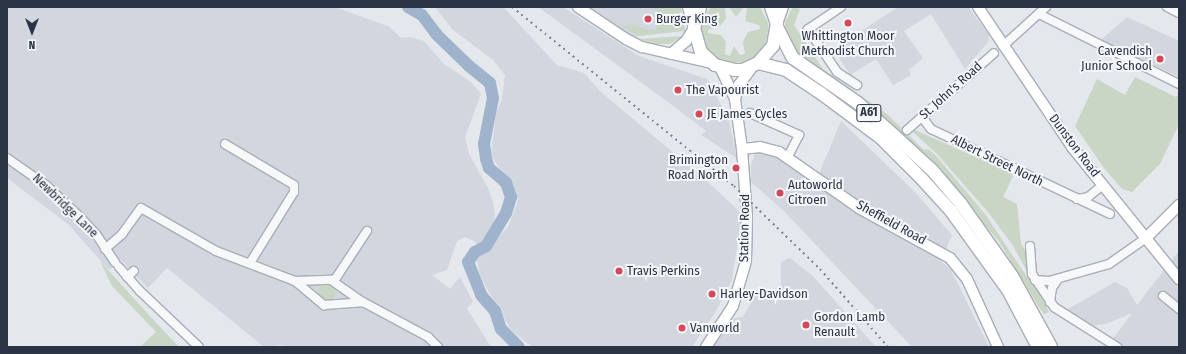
<!DOCTYPE html>
<html>
<head>
<meta charset="utf-8">
<style>
	body { margin:0 }
	#map { position:relative; width:1186px; height:354px; overflow:hidden; background:#e4e7ec; font-family:"Fira Sans Condensed",sans-serif }
	div>[style] { position:absolute }
	.built>* { inset:0; background:#d2d6de }
	.green>* { inset:0; background:#c9d6c5 }
	.round { border-radius:50% }
	.river>* { height:12px; margin:-6px; padding:0 6px; transform-origin:6px; border-radius:6px; background:#9fb4cc }
	.roads { filter:drop-shadow(1px 0 #a9aeb7) drop-shadow(-1px 0 #a9aeb7) drop-shadow(0 1px #a9aeb7) drop-shadow(0 -1px #a9aeb7) }
	.minor>* { height:8px; margin:-4px; padding:0 4px; transform-origin:4px; border-radius:4px; background:#f7f8fa }
	.major>* { height:10px; margin:-5px; padding:0 5px; transform-origin:5px; border-radius:5px; background:#fff }
	.highway>* { height:12px; margin:-6px; padding:0 6px; transform-origin:6px; border-radius:6px; background:#fff }
	.rail>* { height:2px; margin-top:-1px; transform-origin:0; background:repeating-linear-gradient(90deg,#7d8696 0 2px,transparent 0 6px) }
	.dots>* { width:11px; height:11px; translate:-50% -50%; box-sizing:border-box; border:2px solid #f4f6f9; border-radius:50% }
	span { translate:-50% -50%; white-space:nowrap; text-align:center; line-height:1.15; -webkit-text-stroke:4px #f4f6f9; paint-order:stroke }
	.shield-label span { padding:1px 3px; background:#f4f6f9; border:1px solid; border-radius:3px; -webkit-text-stroke-width:0 }
	.shield-label { font-size:12px; color:#2b3445; font-weight:700 }
	.poi-label { font-size:13px; color:#2b3445 }
	.left { translate:0 -50%; text-align:left }
	.right { translate:-100% -50%; text-align:right }
	.street-label { font-size:13px; color:#2b3445 }
	.frame { position:absolute; inset:0; border:8px solid #2b3445; pointer-events:none }
	.north { position:absolute; left:12px; top:12px; width:40px; height:40px; -webkit-text-stroke:3px #f4f6f9; paint-order:stroke; rotate:180deg; font-size:11px; font-weight:700; line-height:16px; text-align:center; color:#2b3445 }
	.north::after { content:''; display:block; margin:auto; width:14px; height:18px; background:#2b3445; clip-path:polygon(50% 0,100% 100%,50% 72%,0 100%) }
</style>
</head>
<body>
<div id="map">
	<div class="built">
		<i style="clip-path:polygon(7px 7px,335px 7px,390px 27px,401px 38px,410px 37px,424px 41px,444px 64px,471px 82px,481px 94px,465px 137px,469px 154px,488px 188px,493px 202px,495px 216px,492px 228px,485px 239px,493px 243px,508px 227px,518px 201px,516px 191px,491px 156px,496px 113px,502px 99px,505px 75px,493px 60px,452px 29px,435px 7px,503px 7px,557px 65px,584px 73px,600px 91px,708px 182px,742px 214px,732px 280px,716px 311px,692px 347px,532px 347px,511px 330px,480px 276px,477px 260px,486px 251px,474px 241px,465px 237px,457px 241px,447px 270px,432px 275px,450px 289px,460px 277px,473px 302px,467px 309px,491px 347px,289px 347px,281px 345px,264px 347px,167px 268px,148px 288px,122px 261px,109px 270px,68px 224px,7px 178px)"></i>
		<i style="clip-path:polygon(538px 7px,563px 7px,639px 56px,707px 79px,728px 118px,738px 159px,701px 135px,706px 131px,672px 105px)"></i>
		<i style="clip-path:polygon(586px 7px,664px 7px,662px 33px,632px 37px)"></i>
		<i style="clip-path:polygon(898px 7px,968px 7px,989px 35px,988px 42px,965px 69px,931px 14px,904px 31px,923px 58px,909px 70px,911px 75px,893px 85px,876px 59px,850px 75px,834px 49px)"></i>
		<i style="clip-path:polygon(1127px 17px,1179px 41px,1179px 77px,1101px 40px)"></i>
		<i style="clip-path:polygon(841px 121px,915px 192px,952px 235px,941px 261px,951px 270px,989px 347px,912px 347px,784px 211px,751px 182px,751px 165px,760px 140px,784px 149px,819px 174px)"></i>
		<i style="clip-path:polygon(1179px 251px,1179px 347px,1107px 347px,1132px 313px,1106px 324px,1089px 326px,1061px 313px,1115px 282px,1127px 288px,1137px 305px)"></i>
		<i style="clip-path:polygon(790px 258px,812px 275px,876px 347px,713px 347px,734px 318px,743px 317px,757px 292px,781px 291px,781px 262px)"></i>
	</div>
	<div class="green">
		<i style="clip-path:polygon(654px 7px,681px 7px,685px 31px,638px 36px,605px 16px,625px 27px,628px 24px,655px 31px,660px 12px,654px 9px)"></i>
		<i style="clip-path:polygon(711px 7px,725px 7px,726px 19px,720px 26px,708px 30px,708px 33px,721px 35px,726px 42px,725px 54px,730px 56px,734px 46px,740px 55px,745px 54px,743px 42px,748px 32px,760px 29px,759px 25px,745px 21px,747px 9px,744px 7px,736px 17px,729px 7px,760px 7px,768px 23px,769px 30px,765px 45px,758px 54px,746px 62px,733px 63px,720px 60px,712px 54px,703px 43px,701px 31px,702px 20px)"></i>
		<i style="clip-path:polygon(793px 7px,800px 9px,794px 25px,823px 69px,888px 115px,923px 149px,930px 150px,938px 158px,985px 214px,1027px 277px,1035px 283px,1049px 312px,1044px 314px,1038px 306px,998px 240px,939px 173px,797px 54px,786px 35px,785px 27px,785px 22px)"></i>
		<i style="clip-path:polygon(683px 36px,670px 44px,655px 44px,639px 39px)"></i>
		<i style="clip-path:polygon(1135px 77px,1176px 97px,1179px 94px,1179px 124px,1160px 164px,1132px 192px,1122px 189px,1104px 168px,1075px 126px,1097px 79px,1125px 95px)"></i>
		<i style="clip-path:polygon(915px 130px,1014px 174px,1003px 197px,1017px 204px,1021px 244px,1026px 251px,1029px 275px,1012px 244px,987px 211px,938px 155px,913px 132px)"></i>
		<i style="clip-path:polygon(100px 261px,148px 314px,179px 347px,140px 347px,156px 332px,112px 286px)"></i>
		<i class="round" style="left:318px;top:283px;width:18px;height:18px"></i>
	</div>
	<div class="river">
		<i style="left:408px;top:7px;width:16px;rotate:30deg"></i>
		<i style="left:422px;top:15px;width:25px;rotate:53deg"></i>
		<i style="left:437px;top:35px;width:45px;rotate:44.1deg"></i>
		<i style="left:469px;top:66px;width:27px;rotate:39deg"></i>
		<i style="left:490px;top:83px;width:15px;rotate:79deg"></i>
		<i style="left:493px;top:98px;width:47px;rotate:101.1deg"></i>
		<i style="left:484px;top:144px;width:15px;rotate:82deg"></i>
		<i style="left:486px;top:159px;width:9px;rotate:72deg"></i>
		<i style="left:489px;top:168px;width:23px;rotate:41deg"></i>
		<i style="left:506px;top:183px;width:15px;rotate:70deg"></i>
		<i style="left:511px;top:197px;width:17px;rotate:107deg"></i>
		<i style="left:506px;top:213px;width:39px;rotate:121deg"></i>
		<i style="left:486px;top:246px;width:13px;rotate:151deg"></i>
		<i style="left:475px;top:252px;width:12px;rotate:125deg"></i>
		<i style="left:468px;top:262px;width:35px;rotate:68deg"></i>
		<i style="left:481px;top:295px;width:21px;rotate:49deg"></i>
		<i style="left:495px;top:311px;width:19px;rotate:72deg"></i>
		<i style="left:501px;top:329px;width:25px;rotate:45deg"></i>
	</div>
	<div class="roads">
		<div class="minor">
			<i style="left:841px;top:7px;width:40px;rotate:146deg"></i>
			<i style="left:808px;top:29px;width:52px;rotate:56deg"></i>
			<i style="left:837px;top:72px;width:24px;rotate:33deg"></i>
			<i style="left:1167px;top:7px;width:13px;rotate:27deg"></i>
			<i style="left:1039px;top:14px;width:157px;rotate:26.6deg"></i>
			<i style="left:1003px;top:46px;width:58px;rotate:-42.2deg"></i>
			<i style="left:750px;top:113px;width:54px;rotate:24.2deg"></i>
			<i style="left:799px;top:135px;width:25px;rotate:117deg"></i>
			<i style="left:922px;top:117px;width:15px;rotate:53deg"></i>
			<i style="left:931px;top:129px;width:198px;rotate:25.4deg"></i>
			<i style="left:907px;top:130px;width:116px;rotate:-41.5deg"></i>
			<i style="left:225px;top:144px;width:80px;rotate:30.7deg"></i>
			<i style="left:294px;top:185px;width:7px;rotate:90deg"></i>
			<i style="left:294px;top:192px;width:84px;rotate:121.8deg"></i>
			<i style="left:7px;top:158px;width:49px;rotate:35deg"></i>
			<i style="left:47px;top:186px;width:44px;rotate:43.2deg"></i>
			<i style="left:79px;top:216px;width:25px;rotate:47deg"></i>
			<i style="left:96px;top:234px;width:34px;rotate:56deg"></i>
			<i style="left:1077px;top:199px;width:11px;rotate:-10deg"></i>
			<i style="left:1088px;top:197px;width:19px;rotate:-39deg"></i>
			<i style="left:1030px;top:246px;width:28px;rotate:86deg"></i>
			<i style="left:1032px;top:274px;width:40px;rotate:56deg"></i>
			<i style="left:1054px;top:307px;width:75px;rotate:32.4deg"></i>
			<i style="left:105px;top:249px;width:23px;rotate:-41deg"></i>
			<i style="left:122px;top:234px;width:32px;rotate:-54deg"></i>
			<i style="left:141px;top:208px;width:86px;rotate:29.8deg"></i>
			<i style="left:216px;top:251px;width:85px;rotate:20.8deg"></i>
			<i style="left:295px;top:281px;width:38px;rotate:40deg"></i>
			<i style="left:324px;top:305px;width:39px;rotate:-4deg"></i>
			<i style="left:119px;top:267px;width:32px;rotate:49deg"></i>
			<i style="left:140px;top:291px;width:81px;rotate:43.5deg"></i>
			<i style="left:127px;top:277px;width:9px;rotate:-41deg"></i>
			<i style="left:1035px;top:280px;width:14px;rotate:4deg"></i>
			<i style="left:1049px;top:281px;width:62px;rotate:-15.8deg"></i>
			<i style="left:1109px;top:264px;width:45px;rotate:-35.1deg"></i>
			<i style="left:295px;top:281px;width:36px;rotate:-2deg"></i>
			<i style="left:331px;top:280px;width:39px;rotate:35deg"></i>
			<i style="left:363px;top:302px;width:74px;rotate:28.3deg"></i>
			<i style="left:428px;top:337px;width:14px;rotate:45deg"></i>
			<i style="left:334px;top:281px;width:60px;rotate:-56.6deg"></i>
			<i style="left:1163px;top:296px;width:21px;rotate:39deg"></i>
			<i style="left:1050px;top:302px;width:14px;rotate:-82deg"></i>
			<i style="left:1052px;top:288px;width:11px;rotate:-56deg"></i>
		</div>
		<div class="major">
			<i style="left:578px;top:7px;width:58px;rotate:33.7deg"></i>
			<i style="left:626px;top:39px;width:18px;rotate:27deg"></i>
			<i style="left:642px;top:47px;width:72px;rotate:12.9deg"></i>
			<i style="left:978px;top:7px;width:169px;rotate:56.1deg"></i>
			<i style="left:1072px;top:147px;width:170px;rotate:51deg"></i>
			<i style="left:777px;top:24px;width:18px;rotate:-71deg"></i>
			<i style="left:671px;top:54px;width:20px;rotate:-41deg"></i>
			<i style="left:686px;top:41px;width:15px;rotate:-58deg"></i>
			<i style="left:735px;top:99px;width:15px;rotate:-74deg"></i>
			<i style="left:739px;top:85px;width:22px;rotate:-54deg"></i>
			<i style="left:742px;top:149px;width:18px;rotate:-6deg"></i>
			<i style="left:760px;top:147px;width:20px;rotate:15deg"></i>
			<i style="left:779px;top:152px;width:98px;rotate:35deg"></i>
			<i style="left:859px;top:208px;width:104px;rotate:28.8deg"></i>
			<i style="left:950px;top:258px;width:27px;rotate:51deg"></i>
			<i style="left:967px;top:279px;width:75px;rotate:65.5deg"></i>
			<i style="left:1146px;top:238px;width:47px;rotate:-45deg"></i>
			<i style="left:706px;top:347px;width:49px;rotate:-56.6deg"></i>
			<i style="left:733px;top:306px;width:47px;rotate:-73.9deg"></i>
			<i style="left:746px;top:261px;width:45px;rotate:-88.7deg"></i>
			<i style="left:747px;top:216px;width:67px;rotate:-94.3deg"></i>
			<i style="left:742px;top:149px;width:50px;rotate:-98deg"></i>
			<i style="left:735px;top:99px;width:35px;rotate:-115deg"></i>
		</div>
		<div class="highway">
			<i style="left:689px;top:7px;width:17px;rotate:73deg"></i>
			<i style="left:700px;top:7px;width:22px;rotate:106deg"></i>
			<i style="left:694px;top:28px;width:25px;rotate:74deg"></i>
			<i style="left:701px;top:52px;width:19px;rotate:43deg"></i>
			<i style="left:715px;top:65px;width:21px;rotate:14deg"></i>
			<i style="left:735px;top:70px;width:8px"></i>
			<i style="left:743px;top:70px;width:17px;rotate:-25deg"></i>
			<i style="left:758px;top:63px;width:23px;rotate:-49deg"></i>
			<i style="left:773px;top:46px;width:22px;rotate:-80deg"></i>
			<i style="left:777px;top:24px;width:18px;rotate:-109deg"></i>
			<i style="left:777px;top:27px;width:35px;rotate:63deg"></i>
			<i style="left:793px;top:58px;width:79px;rotate:34.7deg"></i>
			<i style="left:858px;top:103px;width:38px;rotate:42deg"></i>
			<i style="left:886px;top:128px;width:62px;rotate:42.4deg"></i>
			<i style="left:932px;top:170px;width:45px;rotate:49.5deg"></i>
			<i style="left:961px;top:204px;width:88px;rotate:54.7deg"></i>
			<i style="left:1012px;top:276px;width:81px;rotate:61.2deg"></i>
			<i style="left:758px;top:63px;width:29px;rotate:14deg"></i>
			<i style="left:786px;top:70px;width:43px;rotate:33.7deg"></i>
			<i style="left:822px;top:94px;width:74px;rotate:36.7deg"></i>
			<i style="left:881px;top:138px;width:57px;rotate:45deg"></i>
			<i style="left:921px;top:178px;width:45px;rotate:47.7deg"></i>
			<i style="left:951px;top:211px;width:97px;rotate:54.2deg"></i>
			<i style="left:1008px;top:290px;width:64px;rotate:62.2deg"></i>
		</div>
	</div>
	<div class="rail">
		<i style="left:512px;top:7px;width:285px;rotate:38.9deg"></i>
		<i style="left:734px;top:186px;width:120px;rotate:44deg"></i>
		<i style="left:820px;top:269px;width:103px;rotate:48.9deg"></i>
	</div>
	<div class="dots">
		<i style="left:648px;top:19px;background:#d1495b"></i>
		<i style="left:848px;top:23px;background:#d1495b"></i>
		<i style="left:1160px;top:59px;background:#d1495b"></i>
		<i style="left:678px;top:90px;background:#d1495b"></i>
		<i style="left:699px;top:114px;background:#d1495b"></i>
		<i style="left:736px;top:168px;background:#d1495b"></i>
		<i style="left:780px;top:193px;background:#d1495b"></i>
		<i style="left:619px;top:271px;background:#d1495b"></i>
		<i style="left:712px;top:294px;background:#d1495b"></i>
		<i style="left:806px;top:325px;background:#d1495b"></i>
		<i style="left:682px;top:328px;background:#d1495b"></i>
	</div>
	<div class="shield-label">
		<span style="left:869px;top:113px">A61</span>
	</div>
	<div class="poi-label">
		<span class="left" style="left:656px;top:19px">Burger King</span>
		<span style="left:848px;top:44px">Whittington Moor<br>Methodist Church</span>
		<span class="right" style="left:1152px;top:59px">Cavendish<br>Junior School</span>
		<span class="left" style="left:686px;top:90px">The Vapourist</span>
		<span class="left" style="left:707px;top:114px">JE James Cycles</span>
		<span class="right" style="left:728px;top:168px">Brimington<br>Road North</span>
		<span class="left" style="left:788px;top:193px">Autoworld<br>Citroen</span>
		<span class="left" style="left:627px;top:271px">Travis Perkins</span>
		<span class="left" style="left:720px;top:294px">Harley-Davidson</span>
		<span class="left" style="left:814px;top:325px">Gordon Lamb<br>Renault</span>
		<span class="left" style="left:690px;top:328px">Vanworld</span>
	</div>
	<div class="street-label">
		<span style="left:951px;top:91px;rotate:-42deg">St. John's Road</span>
		<span style="left:1074px;top:146px;rotate:53deg">Dunston Road</span>
		<span style="left:997px;top:161px;rotate:26deg">Albert Street North</span>
		<span style="left:65px;top:206px;rotate:44deg">Newbridge Lane</span>
		<span style="left:891px;top:223px;rotate:29deg">Sheffield Road</span>
		<span style="left:745px;top:228px;rotate:-89deg">Station Road</span>
	</div>
	<div class="frame"></div>
	<div class="north">N</div>
</div>
</body>
</html>
